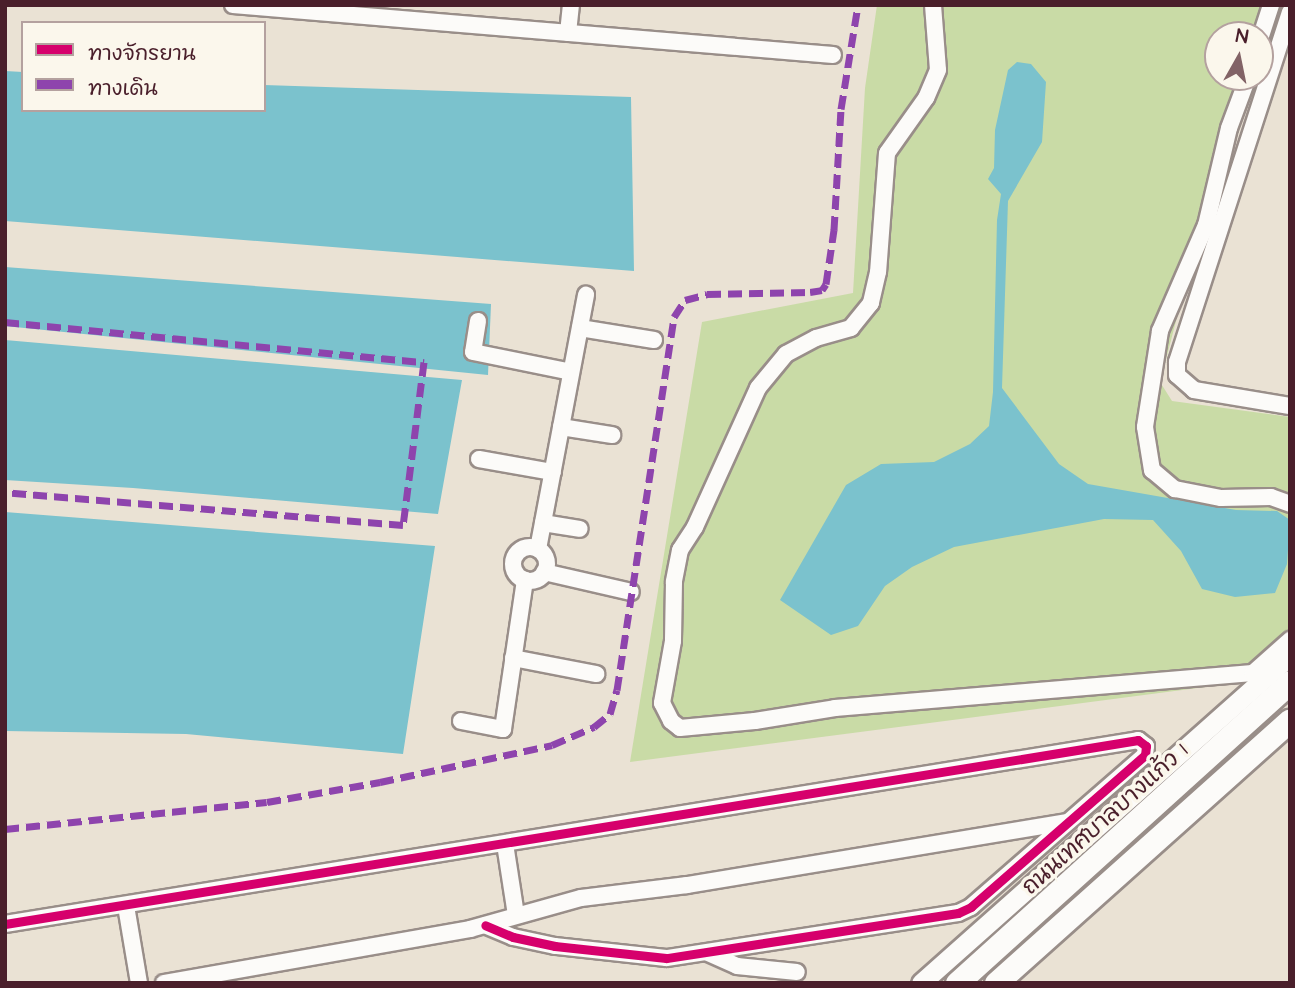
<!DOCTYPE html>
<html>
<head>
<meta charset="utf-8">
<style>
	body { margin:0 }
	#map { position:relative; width:1295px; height:988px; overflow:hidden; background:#eae2d4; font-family:"Architects Daughter","Playpen Sans Thai",sans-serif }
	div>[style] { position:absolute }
	.green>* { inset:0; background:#c9dba6 }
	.water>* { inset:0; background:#7bc2cd }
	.roads { filter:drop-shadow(2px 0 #998e89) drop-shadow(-2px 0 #998e89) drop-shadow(0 2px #998e89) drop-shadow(0 -2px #998e89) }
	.minor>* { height:16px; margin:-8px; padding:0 8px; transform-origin:8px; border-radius:8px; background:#fcfbf9 }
	.minor>.ring { margin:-8px; padding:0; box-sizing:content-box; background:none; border:16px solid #fcfbf9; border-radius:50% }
	.major>* { height:19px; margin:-9.5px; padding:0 9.5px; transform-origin:9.5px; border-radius:9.5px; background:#fcfbf9 }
	.highway>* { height:23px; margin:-11.5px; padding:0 11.5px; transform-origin:11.5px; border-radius:11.5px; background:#fcfbf9 }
	.quiet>* { height:7px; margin-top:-3.5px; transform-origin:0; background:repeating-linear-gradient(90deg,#8e44ad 0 14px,transparent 0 21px) }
	.cycleway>* { height:9px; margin:-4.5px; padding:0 4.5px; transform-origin:4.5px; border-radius:4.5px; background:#d6006c }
	span { translate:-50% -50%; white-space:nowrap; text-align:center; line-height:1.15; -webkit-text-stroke:7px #fbf7ec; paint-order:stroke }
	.street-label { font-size:23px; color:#4a1f2b }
	.frame { position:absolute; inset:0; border:7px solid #4a1f2b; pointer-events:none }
	.legend { position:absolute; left:21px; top:21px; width:245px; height:91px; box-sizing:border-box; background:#fbf7ec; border:2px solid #b4a19f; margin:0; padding:9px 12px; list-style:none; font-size:21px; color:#4a1f2b }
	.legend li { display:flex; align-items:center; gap:14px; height:35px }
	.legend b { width:35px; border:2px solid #b4a19f }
	.north { position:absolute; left:1204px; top:21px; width:70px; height:70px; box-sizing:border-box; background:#fbf7ec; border:2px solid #b4a19f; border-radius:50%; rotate:9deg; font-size:19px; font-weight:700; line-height:28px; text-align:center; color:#4a1f2b }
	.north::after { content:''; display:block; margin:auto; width:24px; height:32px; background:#826366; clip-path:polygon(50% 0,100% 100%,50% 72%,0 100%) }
</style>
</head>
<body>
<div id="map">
	<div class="green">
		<i style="clip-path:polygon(877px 5px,1286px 5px,1260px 70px,1260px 35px,1218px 35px,1218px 77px,1257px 77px,1206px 207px,1160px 382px,1172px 401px,1290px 417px,1290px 676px,630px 762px,702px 322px,853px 293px,865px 88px)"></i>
	</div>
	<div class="water">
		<i style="clip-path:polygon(1017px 62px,1031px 64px,1046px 82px,1042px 142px,1008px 201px,1002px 388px,1059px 464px,1088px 484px,1236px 510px,1277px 511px,1290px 520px,1287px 564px,1275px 593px,1235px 597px,1202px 589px,1181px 551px,1153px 520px,1104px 519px,954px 547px,912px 567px,885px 586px,858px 626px,831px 635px,780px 600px,846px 485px,881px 464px,934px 462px,970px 444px,989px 426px,993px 392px,997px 220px,1001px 194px,988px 179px,994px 168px,995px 130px,1008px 70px)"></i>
		<i style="clip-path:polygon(5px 71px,23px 72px,23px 110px,264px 110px,264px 85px,631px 97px,634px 271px,5px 221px)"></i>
		<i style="clip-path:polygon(5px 267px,491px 304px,488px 375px,5px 326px)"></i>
		<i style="clip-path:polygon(5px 340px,462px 380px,438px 514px,133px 488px,5px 480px)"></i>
		<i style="clip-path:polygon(5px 512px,435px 546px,403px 754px,186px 734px,5px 731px)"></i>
	</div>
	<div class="roads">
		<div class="minor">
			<i style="left:233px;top:5px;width:602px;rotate:4.76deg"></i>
			<i style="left:933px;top:5px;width:65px;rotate:85.6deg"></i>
			<i style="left:938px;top:70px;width:30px;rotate:113deg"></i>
			<i style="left:926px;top:98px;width:67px;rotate:125.3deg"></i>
			<i style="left:887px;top:153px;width:119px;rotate:94.3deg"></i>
			<i style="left:878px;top:272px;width:32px;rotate:103deg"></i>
			<i style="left:871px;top:303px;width:32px;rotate:129deg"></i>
			<i style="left:851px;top:328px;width:36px;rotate:164deg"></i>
			<i style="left:816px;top:338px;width:34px;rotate:152deg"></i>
			<i style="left:786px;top:354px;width:44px;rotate:129.5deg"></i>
			<i style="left:758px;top:388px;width:153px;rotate:114.4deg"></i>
			<i style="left:695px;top:527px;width:27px;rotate:123deg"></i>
			<i style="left:680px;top:550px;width:33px;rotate:101deg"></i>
			<i style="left:674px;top:582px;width:59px;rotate:91deg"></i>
			<i style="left:673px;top:641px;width:63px;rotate:100.1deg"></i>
			<i style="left:662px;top:703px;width:20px;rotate:63deg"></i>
			<i style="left:671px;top:721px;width:11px;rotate:38deg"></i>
			<i style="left:680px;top:728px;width:75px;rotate:-5.3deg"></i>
			<i style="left:755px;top:721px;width:81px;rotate:-9.2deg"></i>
			<i style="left:835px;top:708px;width:419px;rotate:-4.8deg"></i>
			<i style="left:1253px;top:673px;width:50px;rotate:-41.7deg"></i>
			<i style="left:1290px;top:12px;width:368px;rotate:107.9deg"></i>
			<i style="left:1177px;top:362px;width:13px;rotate:90deg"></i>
			<i style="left:1177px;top:375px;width:23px;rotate:41deg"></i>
			<i style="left:1194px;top:390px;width:97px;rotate:9.5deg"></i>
			<i style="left:568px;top:33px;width:28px;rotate:-84deg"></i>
			<i style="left:1260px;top:39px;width:36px;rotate:-72deg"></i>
			<i style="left:1248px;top:77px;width:54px;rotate:110.4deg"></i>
			<i style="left:1229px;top:128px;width:100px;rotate:103.3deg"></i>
			<i style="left:1206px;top:225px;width:116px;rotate:113.5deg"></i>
			<i style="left:1160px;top:331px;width:97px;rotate:98.9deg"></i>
			<i style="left:1145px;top:427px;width:44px;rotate:80.8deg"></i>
			<i style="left:1152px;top:470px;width:30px;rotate:40deg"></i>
			<i style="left:1175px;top:489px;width:47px;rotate:11.1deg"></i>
			<i style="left:1221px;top:498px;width:50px;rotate:-1.1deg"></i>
			<i style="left:1271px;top:497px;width:20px;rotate:20deg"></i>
			<i style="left:478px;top:321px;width:31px;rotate:99deg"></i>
			<i style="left:473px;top:352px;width:100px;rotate:11.5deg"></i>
			<i style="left:580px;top:328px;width:75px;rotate:9.2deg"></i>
			<i style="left:561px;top:427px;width:52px;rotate:8.9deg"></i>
			<i style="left:479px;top:459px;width:75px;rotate:10deg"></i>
			<i style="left:543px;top:523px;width:37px;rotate:9deg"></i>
			<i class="ring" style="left:513px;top:547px;width:18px;height:18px"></i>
			<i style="left:538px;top:549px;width:259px;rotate:-79.3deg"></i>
			<i style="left:544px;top:572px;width:89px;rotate:12.9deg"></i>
			<i style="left:513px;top:658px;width:85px;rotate:10.9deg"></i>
			<i style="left:461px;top:721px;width:43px;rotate:10.8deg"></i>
			<i style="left:503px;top:729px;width:151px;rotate:-81.6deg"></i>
			<i style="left:505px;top:844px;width:72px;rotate:81.2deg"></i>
			<i style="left:126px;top:906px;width:78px;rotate:80.4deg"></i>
			<i style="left:5px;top:924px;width:1148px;rotate:-9.22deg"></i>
			<i style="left:1138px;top:740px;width:10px;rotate:37deg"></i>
			<i style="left:1146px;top:746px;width:9px;rotate:96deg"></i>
			<i style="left:1145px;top:755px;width:231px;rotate:138.9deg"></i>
			<i style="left:971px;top:907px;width:14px;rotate:155deg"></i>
			<i style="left:958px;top:913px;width:295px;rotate:171.2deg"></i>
			<i style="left:666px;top:958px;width:112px;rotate:-173.8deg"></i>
			<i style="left:555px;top:946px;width:43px;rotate:-167.9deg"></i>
			<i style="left:513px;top:937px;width:30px;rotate:-157deg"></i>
			<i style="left:708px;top:953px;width:32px;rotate:24deg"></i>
			<i style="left:737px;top:966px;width:60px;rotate:5.7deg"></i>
			<i style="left:164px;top:983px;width:311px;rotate:-10deg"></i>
			<i style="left:470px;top:929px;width:115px;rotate:-15.6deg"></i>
			<i style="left:581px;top:898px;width:107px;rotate:-7deg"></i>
			<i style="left:687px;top:885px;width:384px;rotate:-9.4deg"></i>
		</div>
		<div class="major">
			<i style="left:921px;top:983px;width:494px;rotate:-41.6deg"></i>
		</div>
		<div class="highway">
			<i style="left:957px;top:983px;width:449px;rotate:-42.1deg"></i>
			<i style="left:996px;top:983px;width:394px;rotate:-41.8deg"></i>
		</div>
	</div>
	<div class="quiet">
		<i style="left:5px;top:322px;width:421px;rotate:5.5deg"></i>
		<i style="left:424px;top:362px;width:164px;rotate:97.3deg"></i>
		<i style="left:403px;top:525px;width:399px;rotate:-175.3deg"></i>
		<i style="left:5px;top:829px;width:263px;rotate:-5.9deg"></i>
		<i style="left:267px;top:802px;width:115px;rotate:-10deg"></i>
		<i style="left:380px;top:782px;width:176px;rotate:-12.1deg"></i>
		<i style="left:552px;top:745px;width:46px;rotate:-23.2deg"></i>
		<i style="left:594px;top:727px;width:21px;rotate:-39deg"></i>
		<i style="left:610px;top:714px;width:25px;rotate:-74deg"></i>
		<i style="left:617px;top:690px;width:377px;rotate:-81.3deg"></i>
		<i style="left:674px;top:317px;width:20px;rotate:-57deg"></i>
		<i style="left:685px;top:300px;width:23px;rotate:-15deg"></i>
		<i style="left:707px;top:294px;width:103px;rotate:-1.1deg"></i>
		<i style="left:810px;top:292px;width:12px;rotate:-9deg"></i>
		<i style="left:822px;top:290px;width:7px;rotate:-56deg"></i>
		<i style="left:826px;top:284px;width:55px;rotate:-81.6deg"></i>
		<i style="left:834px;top:230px;width:121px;rotate:-86.7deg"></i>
		<i style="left:841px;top:109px;width:105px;rotate:-80.7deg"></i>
	</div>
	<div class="cycleway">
		<i style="left:5px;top:924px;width:1148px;rotate:-9.22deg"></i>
		<i style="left:1138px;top:740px;width:10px;rotate:37deg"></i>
		<i style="left:1146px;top:746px;width:9px;rotate:96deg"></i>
		<i style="left:1145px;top:755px;width:231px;rotate:138.9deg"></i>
		<i style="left:971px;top:907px;width:14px;rotate:155deg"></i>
		<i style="left:958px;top:913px;width:295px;rotate:171.2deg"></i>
		<i style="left:666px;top:958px;width:112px;rotate:-173.8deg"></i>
		<i style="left:555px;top:946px;width:43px;rotate:-167.9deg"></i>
		<i style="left:513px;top:937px;width:30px;rotate:-157deg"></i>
	</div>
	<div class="street-label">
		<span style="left:1105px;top:819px;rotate:-42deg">ถนนเทศบาลบางแก้ว 1</span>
	</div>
	<div class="frame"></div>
	<ul class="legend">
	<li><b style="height:9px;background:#d6006c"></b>ทางจักรยาน</li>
	<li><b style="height:9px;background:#8e44ad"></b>ทางเดิน</li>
	</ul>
	<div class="north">N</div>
</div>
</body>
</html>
